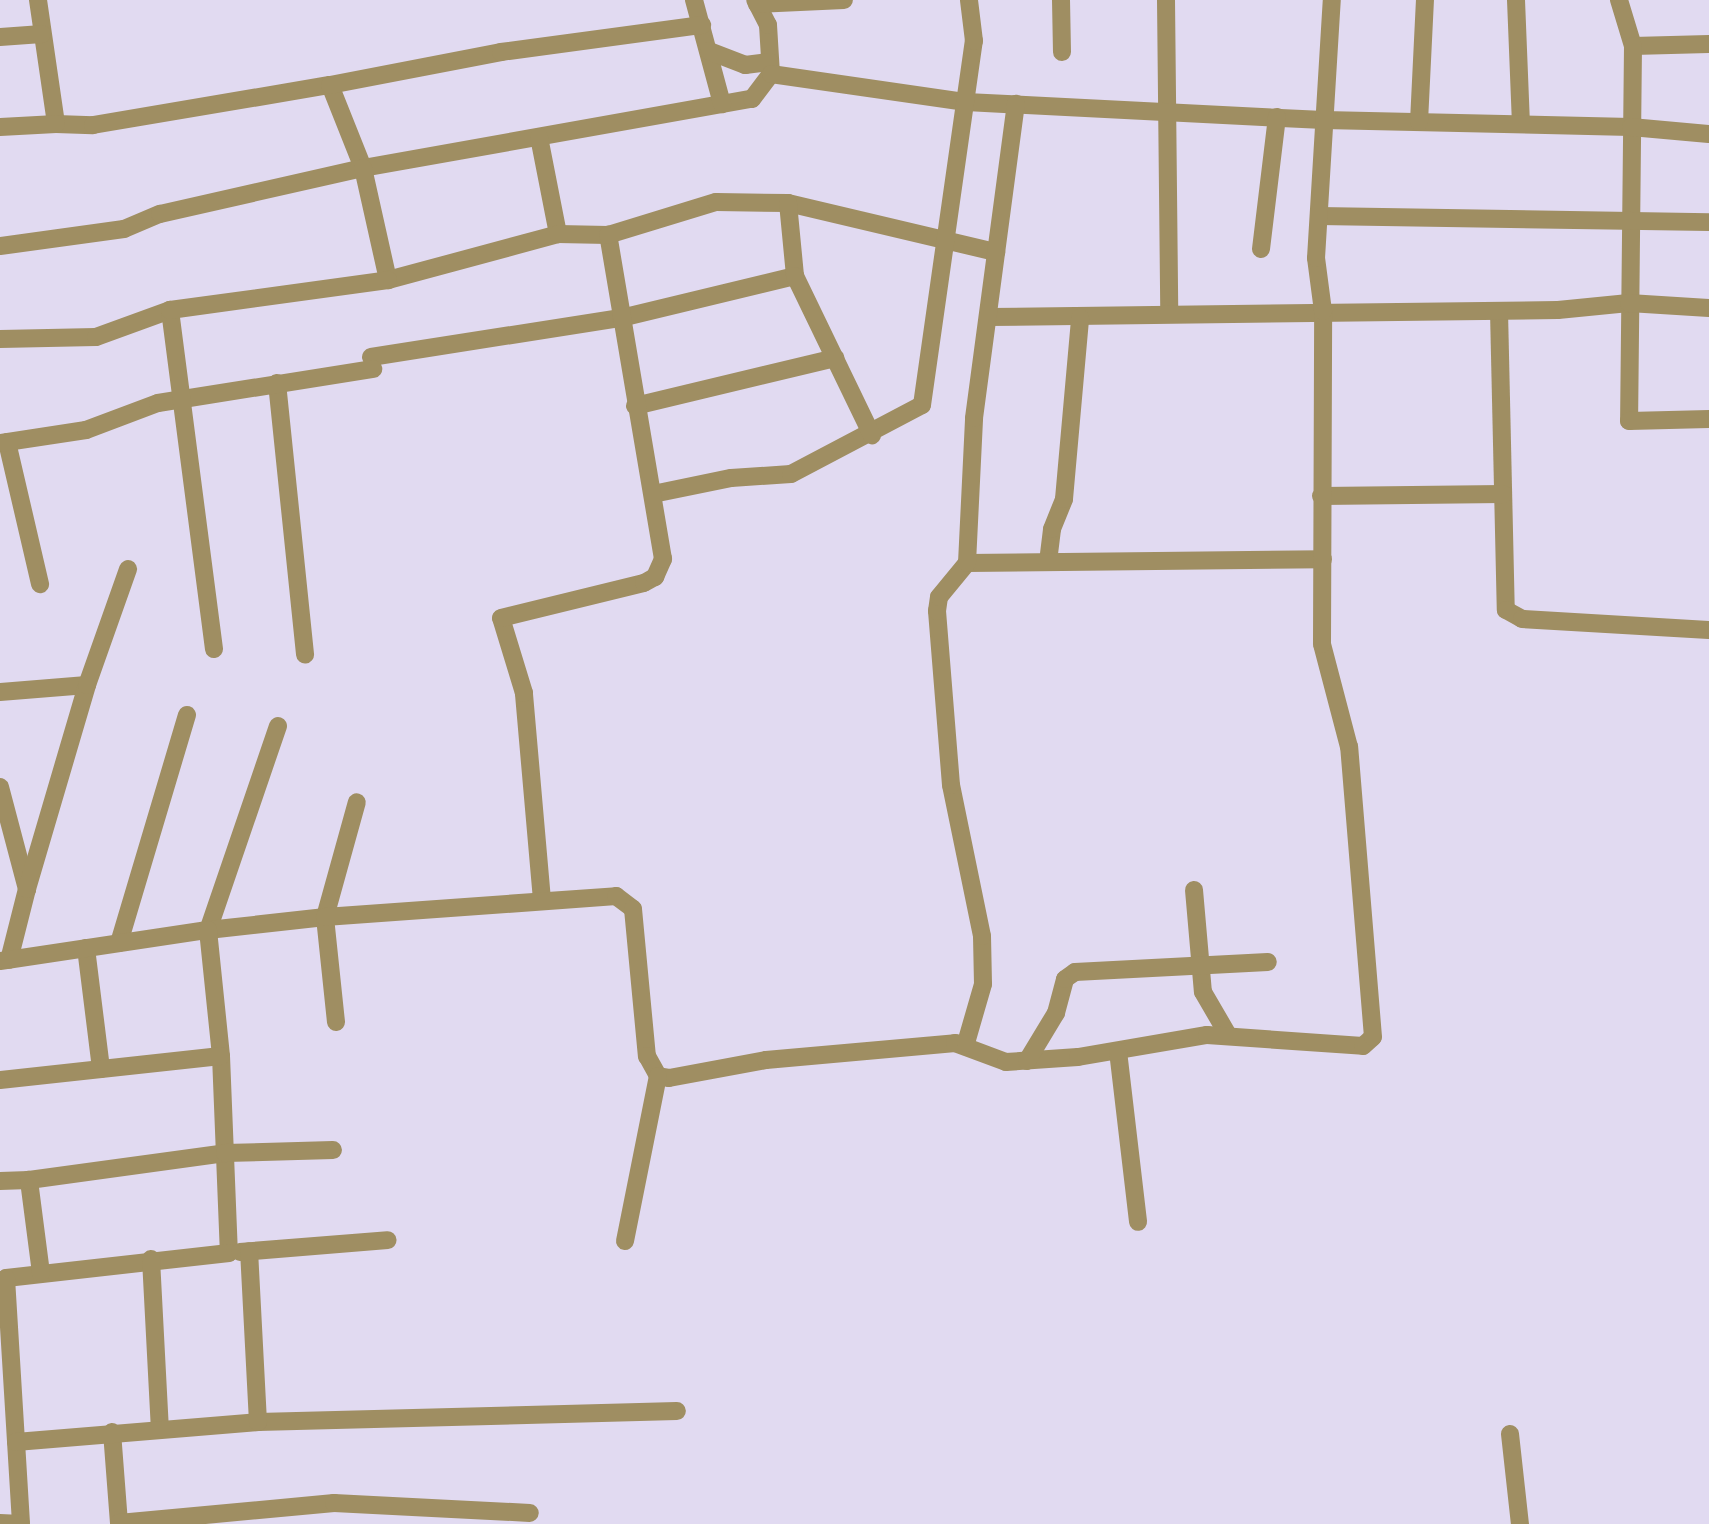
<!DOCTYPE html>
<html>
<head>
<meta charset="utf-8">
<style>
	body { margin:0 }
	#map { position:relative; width:1709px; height:1524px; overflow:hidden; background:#e1daf1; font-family:"Roboto Condensed",sans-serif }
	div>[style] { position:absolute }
	.minor>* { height:18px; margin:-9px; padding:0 9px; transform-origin:9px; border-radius:9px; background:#9f8e62 }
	span { translate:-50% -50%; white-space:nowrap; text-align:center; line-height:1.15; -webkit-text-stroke:5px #e1daf1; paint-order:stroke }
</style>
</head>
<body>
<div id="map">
	<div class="minor">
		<i style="left:38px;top:0;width:125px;rotate:81.7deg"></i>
		<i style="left:56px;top:124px;width:37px;rotate:2deg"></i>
		<i style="left:93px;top:125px;width:240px;rotate:-9.6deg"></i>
		<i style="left:330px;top:85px;width:89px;rotate:68.3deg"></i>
		<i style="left:363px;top:168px;width:395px;rotate:-10.1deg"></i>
		<i style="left:752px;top:99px;width:31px;rotate:-53deg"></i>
		<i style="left:771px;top:74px;width:49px;rotate:-93.5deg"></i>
		<i style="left:768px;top:25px;width:28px;rotate:-117deg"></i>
		<i style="left:694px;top:0;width:108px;rotate:74.9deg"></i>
		<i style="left:1061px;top:0;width:52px;rotate:88.9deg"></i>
		<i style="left:1166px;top:0;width:312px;rotate:89.4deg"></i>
		<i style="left:1516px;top:0;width:124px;rotate:87.7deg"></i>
		<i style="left:1619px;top:0;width:48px;rotate:73.1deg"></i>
		<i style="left:1633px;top:46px;width:76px;rotate:-1.5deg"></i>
		<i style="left:757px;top:4px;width:87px;rotate:-2.6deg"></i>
		<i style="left:0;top:37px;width:42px;rotate:-4.1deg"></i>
		<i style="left:1633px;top:46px;width:375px;rotate:90.6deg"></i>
		<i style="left:1629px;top:421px;width:80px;rotate:-1.4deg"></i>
		<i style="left:709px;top:51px;width:39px;rotate:21deg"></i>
		<i style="left:745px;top:65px;width:25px;rotate:-7deg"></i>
		<i style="left:771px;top:74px;width:197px;rotate:8.2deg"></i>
		<i style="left:966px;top:102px;width:358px;rotate:2.9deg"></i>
		<i style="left:1324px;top:120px;width:307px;rotate:1.3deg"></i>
		<i style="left:1631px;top:127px;width:78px;rotate:5.1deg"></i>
		<i style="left:330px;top:85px;width:174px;rotate:-10.9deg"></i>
		<i style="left:501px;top:52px;width:203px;rotate:-7.7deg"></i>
		<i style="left:1419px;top:122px;width:122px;rotate:-87.2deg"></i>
		<i style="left:0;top:127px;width:56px;rotate:-3.1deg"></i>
		<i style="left:539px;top:137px;width:99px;rotate:78.9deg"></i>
		<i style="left:788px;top:203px;width:214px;rotate:13.3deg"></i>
		<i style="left:1319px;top:216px;width:390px;rotate:0.9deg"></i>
		<i style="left:0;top:246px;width:125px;rotate:-7.8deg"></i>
		<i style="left:124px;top:229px;width:39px;rotate:-23deg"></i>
		<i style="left:160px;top:214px;width:208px;rotate:-12.8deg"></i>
		<i style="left:363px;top:168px;width:115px;rotate:77.4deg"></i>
		<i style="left:388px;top:280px;width:176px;rotate:-15.1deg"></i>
		<i style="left:558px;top:234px;width:50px;rotate:1.1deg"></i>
		<i style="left:1261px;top:249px;width:133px;rotate:-83.1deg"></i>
		<i style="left:1499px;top:311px;width:299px;rotate:88.7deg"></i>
		<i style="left:1506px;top:610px;width:18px;rotate:29deg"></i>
		<i style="left:1522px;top:619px;width:187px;rotate:3.4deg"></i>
		<i style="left:988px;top:317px;width:570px;rotate:-0.7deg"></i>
		<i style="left:1558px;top:310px;width:71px;rotate:-5.6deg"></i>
		<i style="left:1629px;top:303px;width:80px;rotate:3.6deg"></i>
		<i style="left:0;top:339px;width:96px;rotate:-1.2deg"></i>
		<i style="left:96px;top:337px;width:79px;rotate:-20deg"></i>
		<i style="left:371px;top:357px;width:253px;rotate:-8.9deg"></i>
		<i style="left:621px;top:318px;width:179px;rotate:-13.6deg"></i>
		<i style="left:277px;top:383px;width:273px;rotate:84.1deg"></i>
		<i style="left:635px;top:406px;width:206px;rotate:-13.5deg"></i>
		<i style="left:7px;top:442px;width:146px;rotate:76.9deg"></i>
		<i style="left:0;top:443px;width:87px;rotate:-8.6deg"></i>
		<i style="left:86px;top:430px;width:77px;rotate:-20.6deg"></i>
		<i style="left:158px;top:403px;width:218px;rotate:-9deg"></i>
		<i style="left:653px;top:494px;width:80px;rotate:-11.6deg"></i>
		<i style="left:731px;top:478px;width:60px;rotate:-3.8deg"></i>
		<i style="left:791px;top:474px;width:148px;rotate:-27.8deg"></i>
		<i style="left:922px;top:405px;width:368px;rotate:-81.9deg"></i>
		<i style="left:974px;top:41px;width:41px;rotate:-97deg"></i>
		<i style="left:1321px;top:496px;width:182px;rotate:-0.6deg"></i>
		<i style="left:1048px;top:562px;width:33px;rotate:-83deg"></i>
		<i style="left:1052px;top:529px;width:32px;rotate:-68deg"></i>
		<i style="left:1064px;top:499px;width:182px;rotate:-84.9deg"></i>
		<i style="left:967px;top:563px;width:356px;rotate:-0.6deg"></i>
		<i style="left:214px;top:649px;width:342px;rotate:-97.4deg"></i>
		<i style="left:170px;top:310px;width:220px;rotate:-7.8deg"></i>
		<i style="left:0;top:692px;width:87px;rotate:-4.6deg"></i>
		<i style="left:278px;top:726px;width:216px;rotate:108.9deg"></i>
		<i style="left:208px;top:930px;width:118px;rotate:-6.3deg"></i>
		<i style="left:325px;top:917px;width:119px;rotate:-74.5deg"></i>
		<i style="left:0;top:787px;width:106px;rotate:75.2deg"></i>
		<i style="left:27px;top:889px;width:73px;rotate:104.2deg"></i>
		<i style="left:27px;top:889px;width:213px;rotate:-73.6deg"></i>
		<i style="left:87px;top:685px;width:123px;rotate:-70.5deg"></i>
		<i style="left:1194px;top:890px;width:102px;rotate:85deg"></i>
		<i style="left:1203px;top:992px;width:50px;rotate:59.8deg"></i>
		<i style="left:542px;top:900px;width:208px;rotate:-95deg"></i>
		<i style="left:524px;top:693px;width:78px;rotate:-107deg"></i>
		<i style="left:501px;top:618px;width:147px;rotate:-13.8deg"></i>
		<i style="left:644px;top:583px;width:13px;rotate:-29deg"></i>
		<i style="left:655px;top:577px;width:20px;rotate:-66deg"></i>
		<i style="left:663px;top:559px;width:329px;rotate:-99.6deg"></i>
		<i style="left:608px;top:235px;width:113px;rotate:-17deg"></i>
		<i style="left:716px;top:202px;width:72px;rotate:0.8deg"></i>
		<i style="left:788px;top:203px;width:73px;rotate:84.5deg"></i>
		<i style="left:795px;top:276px;width:177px;rotate:64.2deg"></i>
		<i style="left:119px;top:943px;width:238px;rotate:-73.4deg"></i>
		<i style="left:86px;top:948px;width:122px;rotate:82.9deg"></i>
		<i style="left:0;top:961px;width:210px;rotate:-8.5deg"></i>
		<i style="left:208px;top:930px;width:127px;rotate:84.1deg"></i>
		<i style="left:221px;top:1056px;width:197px;rotate:87.7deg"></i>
		<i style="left:229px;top:1253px;width:224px;rotate:173.6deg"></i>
		<i style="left:6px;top:1278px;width:244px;rotate:86.5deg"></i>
		<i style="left:336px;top:1022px;width:106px;rotate:-96deg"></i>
		<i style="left:325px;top:917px;width:292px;rotate:-4.1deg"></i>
		<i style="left:616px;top:896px;width:21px;rotate:37deg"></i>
		<i style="left:633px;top:909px;width:148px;rotate:84.6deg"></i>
		<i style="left:647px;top:1056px;width:23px;rotate:61deg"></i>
		<i style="left:658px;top:1076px;width:11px;rotate:10deg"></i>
		<i style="left:669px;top:1078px;width:99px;rotate:-10.5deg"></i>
		<i style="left:766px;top:1060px;width:190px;rotate:-5.1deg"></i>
		<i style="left:955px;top:1043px;width:54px;rotate:20.4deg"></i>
		<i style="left:1006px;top:1062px;width:72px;rotate:-4deg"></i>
		<i style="left:1078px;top:1057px;width:131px;rotate:-9.7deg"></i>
		<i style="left:1207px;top:1035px;width:156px;rotate:4deg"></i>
		<i style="left:1363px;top:1046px;width:13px;rotate:-42deg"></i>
		<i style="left:1373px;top:1037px;width:291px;rotate:-94.7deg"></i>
		<i style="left:1349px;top:747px;width:106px;rotate:-104.7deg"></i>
		<i style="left:1322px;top:644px;width:333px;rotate:-89.8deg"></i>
		<i style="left:1323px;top:311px;width:53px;rotate:-97.5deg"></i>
		<i style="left:1316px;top:258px;width:258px;rotate:-86.5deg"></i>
		<i style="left:966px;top:1043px;width:61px;rotate:-73.9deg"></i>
		<i style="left:983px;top:984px;width:48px;rotate:-91.2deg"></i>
		<i style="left:982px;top:936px;width:154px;rotate:-101.6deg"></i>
		<i style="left:951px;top:785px;width:175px;rotate:-94.6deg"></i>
		<i style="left:937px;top:611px;width:14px;rotate:-82deg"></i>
		<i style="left:939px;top:597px;width:44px;rotate:-50.5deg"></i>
		<i style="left:967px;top:563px;width:145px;rotate:-87.2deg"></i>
		<i style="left:974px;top:418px;width:317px;rotate:-82.4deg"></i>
		<i style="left:1118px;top:1051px;width:172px;rotate:83.3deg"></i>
		<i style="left:1027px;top:1061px;width:56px;rotate:-58.9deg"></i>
		<i style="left:1056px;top:1013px;width:35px;rotate:-75deg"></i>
		<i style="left:1065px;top:979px;width:12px;rotate:-35deg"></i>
		<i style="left:1075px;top:972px;width:193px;rotate:-3deg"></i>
		<i style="left:0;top:1080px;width:222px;rotate:-6.2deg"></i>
		<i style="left:0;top:1181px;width:29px;rotate:-2deg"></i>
		<i style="left:625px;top:1241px;width:168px;rotate:-78.7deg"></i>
		<i style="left:240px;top:1252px;width:148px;rotate:-4.6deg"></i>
		<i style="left:151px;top:1259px;width:170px;rotate:87deg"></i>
		<i style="left:41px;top:1273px;width:94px;rotate:-97.4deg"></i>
		<i style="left:29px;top:1180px;width:198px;rotate:-7.8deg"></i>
		<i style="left:225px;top:1153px;width:108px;rotate:-1.6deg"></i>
		<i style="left:258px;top:1422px;width:419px;rotate:-1.5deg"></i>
		<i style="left:112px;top:1432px;width:92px;rotate:85.6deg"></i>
		<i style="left:1510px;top:1434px;width:91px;rotate:83.7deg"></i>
		<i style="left:16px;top:1442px;width:243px;rotate:-4.7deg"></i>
		<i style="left:258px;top:1422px;width:171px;rotate:-93deg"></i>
		<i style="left:0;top:1523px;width:21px;rotate:3deg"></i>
		<i style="left:119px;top:1523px;width:216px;rotate:-5.3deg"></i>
		<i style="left:334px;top:1503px;width:196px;rotate:2.9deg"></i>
	</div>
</div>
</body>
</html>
